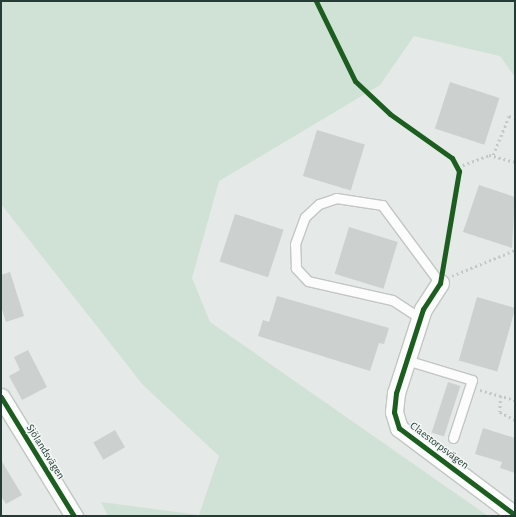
<!DOCTYPE html>
<html>
<head>
<meta charset="utf-8">
<style>
	body { margin:0 }
	#map { position:relative; width:516px; height:517px; overflow:hidden; background:#e5e9e7; font-family:"Alegreya Sans",sans-serif }
	div>[style] { position:absolute }
	.green>* { inset:0; background:#d0e1d5 }
	.building>* { inset:0; background:#ccd0cf; transform-origin:0 0 }
	.path>* { height:2.5px; margin-top:-1.25px; transform-origin:0; background:repeating-linear-gradient(90deg,#c2c9c6 0 2px,transparent 0 5px) }
	.roads { filter:drop-shadow(1px 0 #c2c6c4) drop-shadow(-1px 0 #c2c6c4) drop-shadow(0 1px #c2c6c4) drop-shadow(0 -1px #c2c6c4) }
	.lane>* { height:9px; margin:-4.5px; padding:0 4.5px; transform-origin:4.5px; border-radius:4.5px; background:#fbfcfb }
	.street>* { height:17px; margin:-8.5px; padding:0 8.5px; transform-origin:8.5px; border-radius:8.5px; background:#fbfcfb }
	.cycleway>* { height:5px; margin:-2.5px; padding:0 2.5px; transform-origin:2.5px; border-radius:2.5px; background:#1b5e20 }
	span { translate:-50% -50%; white-space:nowrap; text-align:center; line-height:1.15; -webkit-text-stroke:3px #f3f8f6; paint-order:stroke }
	.street-label { font-size:11px; color:#243b36 }
	.frame { position:absolute; inset:0; border:2px solid #243b36; pointer-events:none }
</style>
</head>
<body>
<div id="map">
	<div class="green">
		<i style="clip-path:polygon(1px 1px,515px 1px,515px 77px,500px 56px,414px 36px,380px 85px,219px 181px,192px 278px,210px 322px,488px 516px,108px 516px,101px 502px,199px 515px,219px 456px,143px 385px,1px 204px)"></i>
	</div>
	<div class="building">
		<i style="left:450px;top:82px;width:52px;height:49px;rotate:18deg"></i>
		<i style="left:317px;top:130px;width:50px;height:48px;rotate:17deg"></i>
		<i style="clip-path:polygon(479px 185px,515px 197px,512px 248px,463px 232px)"></i>
		<i style="left:235px;top:214px;width:51px;height:50px;rotate:18deg"></i>
		<i style="left:349px;top:227px;width:51px;height:49px;rotate:17deg"></i>
		<i style="clip-path:polygon(10px 272px,24px 316px,6px 322px,1px 306px,1px 275px)"></i>
		<i style="clip-path:polygon(277px 296px,389px 328px,384px 344px,379px 343px,370px 371px,258px 336px,263px 320px,269px 322px)"></i>
		<i style="left:477px;top:297px;width:40px;height:66px;rotate:16deg"></i>
		<i style="clip-path:polygon(28px 350px,47px 387px,22px 400px,9px 376px,20px 370px,14px 357px)"></i>
		<i style="left:448px;top:382px;width:13px;height:53px;rotate:18deg"></i>
		<i style="clip-path:polygon(483px 428px,515px 438px,515px 473px,500px 468px,502px 462px,475px 454px)"></i>
		<i style="left:115px;top:430px;width:20px;height:25px;rotate:60deg"></i>
		<i style="clip-path:polygon(1px 460px,22px 495px,6px 504px,1px 496px)"></i>
	</div>
	<div class="path">
		<i style="left:493px;top:155px;width:42px;rotate:-67.7deg"></i>
		<i style="left:509px;top:116px;width:6px;rotate:18deg"></i>
		<i style="left:458px;top:167px;width:33px;rotate:-21deg"></i>
		<i style="left:489px;top:155px;width:27px;rotate:15deg"></i>
		<i style="left:452px;top:276px;width:68px;rotate:-22.4deg"></i>
		<i style="left:480px;top:390px;width:36px;rotate:16deg"></i>
		<i style="left:501px;top:396px;width:16px;rotate:94deg"></i>
		<i style="left:500px;top:412px;width:17px;rotate:28deg"></i>
	</div>
	<div class="roads">
		<div class="lane">
			<i style="left:420px;top:318px;width:33px;rotate:-147deg"></i>
			<i style="left:392px;top:300px;width:86px;rotate:-167.3deg"></i>
			<i style="left:308px;top:281px;width:18px;rotate:-133deg"></i>
			<i style="left:296px;top:268px;width:24px;rotate:-92deg"></i>
			<i style="left:295px;top:244px;width:29px;rotate:-70deg"></i>
			<i style="left:305px;top:217px;width:19px;rotate:-43deg"></i>
			<i style="left:319px;top:204px;width:18px;rotate:-19deg"></i>
			<i style="left:336px;top:198px;width:47px;rotate:8.7deg"></i>
			<i style="left:382px;top:205px;width:97px;rotate:53.4deg"></i>
			<i style="left:406px;top:360px;width:69px;rotate:16.9deg"></i>
			<i style="left:472px;top:380px;width:61px;rotate:108.1deg"></i>
		</div>
		<div class="street">
			<i style="left:440px;top:283px;width:31px;rotate:123deg"></i>
			<i style="left:423px;top:309px;width:88px;rotate:107.8deg"></i>
			<i style="left:396px;top:393px;width:19px;rotate:96deg"></i>
			<i style="left:394px;top:412px;width:17px;rotate:73deg"></i>
			<i style="left:399px;top:428px;width:145px;rotate:36.9deg"></i>
			<i style="left:1px;top:397px;width:140px;rotate:58.5deg"></i>
		</div>
	</div>
	<div class="cycleway">
		<i style="left:316px;top:1px;width:89px;rotate:64deg"></i>
		<i style="left:355px;top:81px;width:48px;rotate:43.3deg"></i>
		<i style="left:390px;top:114px;width:76px;rotate:35.4deg"></i>
		<i style="left:452px;top:158px;width:15px;rotate:62deg"></i>
		<i style="left:459px;top:171px;width:114px;rotate:99.6deg"></i>
		<i style="left:440px;top:283px;width:31px;rotate:123deg"></i>
		<i style="left:423px;top:309px;width:88px;rotate:107.8deg"></i>
		<i style="left:396px;top:393px;width:19px;rotate:96deg"></i>
		<i style="left:394px;top:412px;width:17px;rotate:73deg"></i>
		<i style="left:399px;top:428px;width:145px;rotate:36.9deg"></i>
		<i style="left:1px;top:397px;width:140px;rotate:58.5deg"></i>
	</div>
	<div class="street-label">
		<span style="left:439px;top:446px;rotate:37deg">Claestorpsvägen</span>
		<span style="left:45px;top:452px;rotate:58deg">Sjölandsvägen</span>
	</div>
	<div class="frame"></div>
</div>
</body>
</html>
